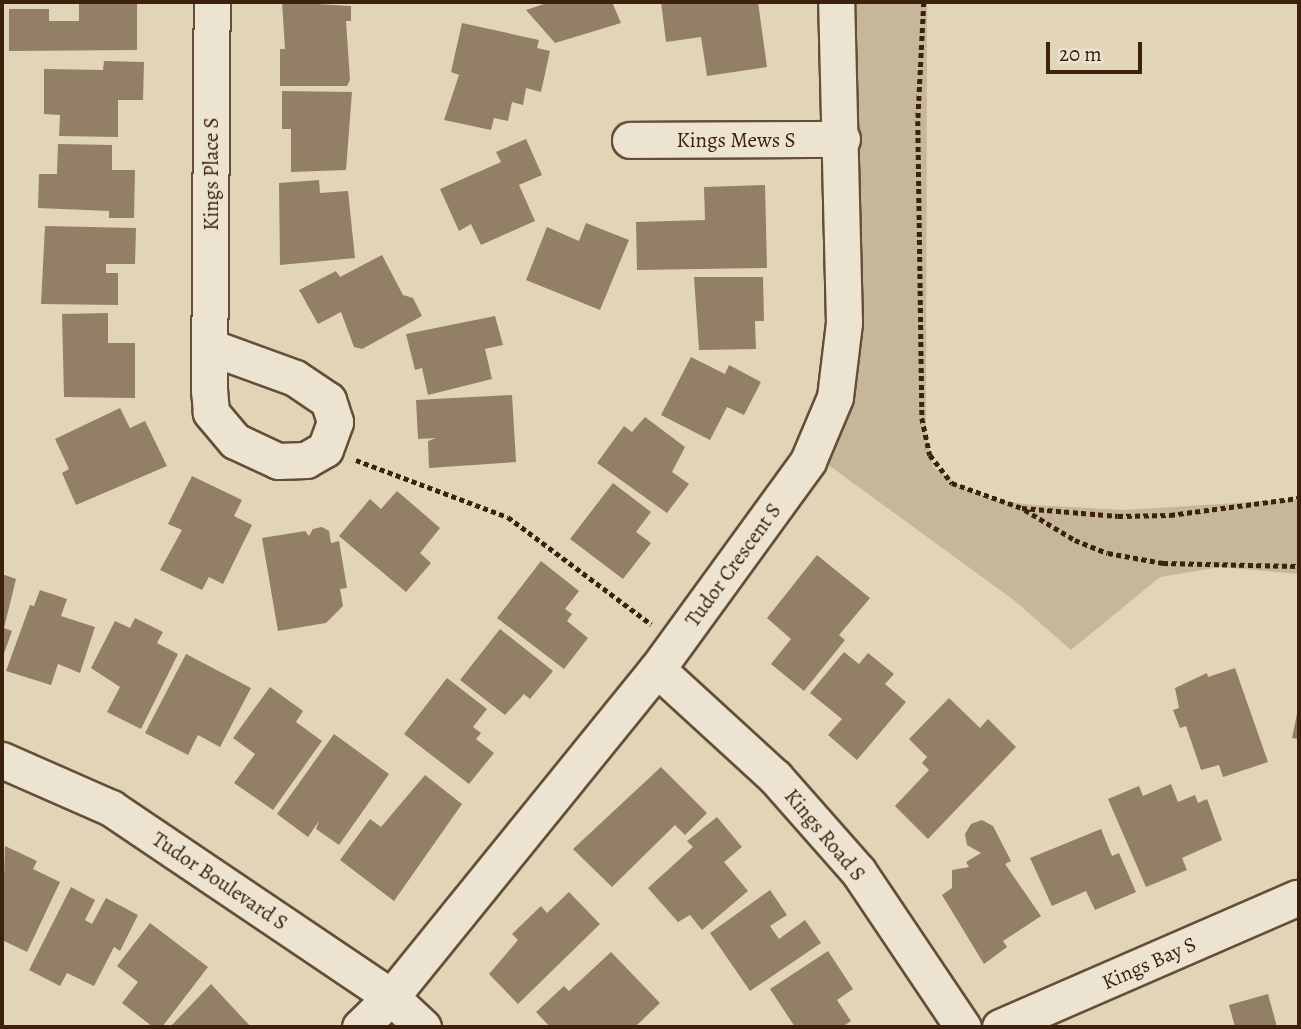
<!DOCTYPE html>
<html>
<head>
<meta charset="utf-8">
<style>
	body { margin:0 }
	#map { position:relative; width:1301px; height:1029px; overflow:hidden; background:#e2d5b7; font-family:Alegreya,serif }
	div>[style] { position:absolute }
	.green>* { inset:0; background:#c6b69a }
	.building>* { inset:0; background:#927f66 }
	.path>* { height:4.5px; margin-top:-2.25px; transform-origin:0; background:repeating-linear-gradient(90deg,#3c210e 0 5px,transparent 0 8.5px) }
	.roads { filter:drop-shadow(2px 0 #664e38) drop-shadow(-2px 0 #664e38) drop-shadow(0 2px #664e38) drop-shadow(0 -2px #664e38) }
	.street>* { height:35px; margin:-17.5px; padding:0 17.5px; transform-origin:17.5px; border-radius:17.5px; background:#ece4d0 }
	span { translate:-50% -50%; white-space:nowrap; text-align:center; line-height:1.15; -webkit-text-stroke:5px #ece4d0; paint-order:stroke }
	.street-label { font-size:21px; color:#3c210e }
	.frame { position:absolute; inset:0; border:4px solid #3c210e; pointer-events:none }
	.scale { position:absolute; left:1046px; top:42px; width:96px; height:32px; box-sizing:border-box; border:4px solid #3c210e; border-top:0; padding-left:9px; font-size:21px; line-height:24px; white-space:nowrap; color:#3c210e; -webkit-text-stroke:5px #ece4d0; paint-order:stroke }
</style>
</head>
<body>
<div id="map">
	<div class="green">
		<i style="clip-path:polygon(836px 2px,927px 2px,926px 434px,933px 467px,959px 485px,994px 500px,1033px 505px,1124px 510px,1299px 499px,1299px 574px,1220px 567px,1160px 577px,1071px 650px,1015px 601px,812px 453px,835px 397px)"></i>
	</div>
	<div class="building">
		<i style="clip-path:polygon(79px 2px,137px 2px,137px 50px,9px 51px,9px 9px,49px 9px,49px 21px,79px 21px)"></i>
		<i style="clip-path:polygon(282px 2px,351px 6px,351px 21px,346px 21px,350px 80px,347px 86px,280px 86px,280px 49px,285px 49px)"></i>
		<i style="clip-path:polygon(550px 2px,612px 2px,621px 23px,555px 43px,526px 10px)"></i>
		<i style="clip-path:polygon(661px 2px,758px 2px,767px 67px,707px 76px,701px 37px,666px 42px)"></i>
		<i style="clip-path:polygon(462px 23px,539px 40px,537px 48px,550px 51px,541px 92px,526px 88px,523px 105px,512px 102px,508px 121px,494px 118px,491px 130px,444px 120px,459px 75px,451px 72px)"></i>
		<i style="clip-path:polygon(104px 61px,144px 62px,143px 100px,118px 100px,118px 137px,59px 136px,60px 115px,44px 114px,44px 69px,103px 70px)"></i>
		<i style="clip-path:polygon(282px 91px,352px 92px,346px 170px,291px 172px,291px 129px,282px 129px)"></i>
		<i style="clip-path:polygon(526px 139px,542px 175px,519px 185px,535px 221px,481px 245px,471px 224px,459px 231px,440px 189px,501px 162px,496px 152px)"></i>
		<i style="clip-path:polygon(58px 144px,112px 145px,112px 170px,135px 170px,134px 218px,109px 218px,109px 211px,38px 208px,39px 174px,57px 174px)"></i>
		<i style="clip-path:polygon(319px 180px,320px 193px,348px 191px,355px 258px,280px 265px,279px 183px)"></i>
		<i style="clip-path:polygon(765px 185px,767px 268px,637px 270px,636px 222px,705px 220px,704px 187px)"></i>
		<i style="clip-path:polygon(586px 223px,629px 240px,600px 310px,526px 280px,547px 227px,579px 241px)"></i>
		<i style="clip-path:polygon(45px 226px,136px 228px,135px 264px,106px 264px,106px 273px,118px 273px,118px 305px,41px 304px)"></i>
		<i style="clip-path:polygon(382px 255px,403px 295px,413px 298px,422px 316px,362px 349px,354px 347px,341px 312px,318px 324px,299px 290px,336px 271px,340px 277px)"></i>
		<i style="clip-path:polygon(694px 277px,763px 277px,764px 321px,755px 321px,756px 349px,699px 350px)"></i>
		<i style="clip-path:polygon(108px 313px,108px 343px,135px 343px,135px 398px,64px 397px,62px 314px)"></i>
		<i style="clip-path:polygon(495px 316px,503px 345px,485px 349px,492px 379px,428px 395px,422px 368px,415px 370px,406px 334px)"></i>
		<i style="clip-path:polygon(691px 357px,725px 374px,729px 365px,761px 382px,744px 415px,727px 407px,710px 440px,661px 415px)"></i>
		<i style="clip-path:polygon(512px 395px,516px 462px,429px 468px,428px 441px,436px 438px,418px 439px,416px 400px)"></i>
		<i style="clip-path:polygon(120px 408px,130px 428px,145px 421px,167px 466px,76px 505px,62px 473px,69px 469px,55px 439px)"></i>
		<i style="clip-path:polygon(645px 417px,685px 447px,672px 472px,689px 484px,667px 513px,597px 463px,624px 426px,632px 432px)"></i>
		<i style="clip-path:polygon(192px 476px,242px 500px,234px 516px,252px 525px,223px 584px,209px 577px,202px 590px,160px 570px,182px 530px,168px 524px)"></i>
		<i style="clip-path:polygon(613px 483px,651px 512px,636px 532px,651px 543px,623px 579px,570px 539px)"></i>
		<i style="clip-path:polygon(397px 491px,440px 528px,420px 553px,431px 563px,406px 592px,339px 536px,370px 499px,381px 509px)"></i>
		<i style="clip-path:polygon(322px 527px,329px 531px,331px 543px,339px 541px,347px 588px,340px 589px,343px 606px,326px 623px,278px 631px,262px 538px,305px 531px,309px 536px,313px 529px)"></i>
		<i style="clip-path:polygon(817px 555px,870px 598px,839px 635px,845px 640px,804px 691px,771px 664px,791px 639px,767px 618px)"></i>
		<i style="clip-path:polygon(541px 561px,579px 591px,565px 609px,572px 614px,567px 621px,588px 638px,564px 669px,497px 618px)"></i>
		<i style="clip-path:polygon(2px 574px,16px 579px,4px 628px,12px 631px,2px 659px)"></i>
		<i style="clip-path:polygon(40px 590px,67px 599px,61px 616px,95px 627px,80px 673px,58px 664px,51px 685px,6px 671px,30px 605px,34px 606px)"></i>
		<i style="clip-path:polygon(135px 618px,163px 632px,157px 643px,178px 654px,141px 729px,107px 712px,120px 687px,91px 668px,115px 621px,130px 628px)"></i>
		<i style="clip-path:polygon(500px 629px,553px 671px,530px 699px,524px 694px,505px 715px,460px 680px)"></i>
		<i style="clip-path:polygon(844px 652px,859px 664px,868px 653px,894px 674px,885px 684px,906px 702px,857px 760px,828px 735px,842px 719px,810px 693px)"></i>
		<i style="clip-path:polygon(186px 654px,251px 688px,220px 747px,198px 735px,188px 755px,145px 733px)"></i>
		<i style="clip-path:polygon(1235px 668px,1268px 762px,1223px 777px,1219px 765px,1201px 770px,1186px 726px,1180px 728px,1173px 710px,1179px 708px,1175px 688px,1207px 673px,1208px 677px)"></i>
		<i style="clip-path:polygon(447px 678px,487px 709px,473px 727px,481px 733px,476px 739px,494px 753px,469px 784px,404px 734px)"></i>
		<i style="clip-path:polygon(270px 687px,303px 711px,296px 722px,322px 741px,273px 810px,234px 783px,255px 754px,233px 738px)"></i>
		<i style="clip-path:polygon(949px 698px,980px 728px,988px 719px,1016px 747px,928px 839px,895px 806px,929px 770px,922px 763px,927px 757px,909px 739px)"></i>
		<i style="clip-path:polygon(1298px 709px,1299px 709px,1299px 739px,1292px 738px)"></i>
		<i style="clip-path:polygon(334px 734px,389px 774px,339px 845px,316px 829px,319px 821px,308px 837px,277px 814px)"></i>
		<i style="clip-path:polygon(661px 767px,707px 813px,685px 835px,675px 825px,612px 887px,573px 849px)"></i>
		<i style="clip-path:polygon(425px 775px,462px 804px,394px 901px,340px 860px,370px 819px,381px 827px)"></i>
		<i style="clip-path:polygon(1171px 784px,1178px 802px,1195px 795px,1198px 803px,1207px 799px,1222px 840px,1182px 858px,1187px 870px,1146px 887px,1108px 799px,1139px 786px,1143px 796px)"></i>
		<i style="clip-path:polygon(717px 817px,742px 847px,724px 862px,748px 891px,702px 930px,690px 915px,678px 922px,648px 888px,693px 847px,687px 841px)"></i>
		<i style="clip-path:polygon(982px 820px,993px 826px,1011px 861px,1005px 864px,1041px 916px,1003px 941px,1007px 947px,984px 964px,942px 895px,952px 888px,952px 870px,969px 867px,966px 862px,981px 853px,967px 845px,965px 834px,971px 824px)"></i>
		<i style="clip-path:polygon(1101px 829px,1112px 856px,1119px 853px,1136px 892px,1095px 910px,1086px 891px,1052px 906px,1030px 858px)"></i>
		<i style="clip-path:polygon(5px 846px,37px 861px,33px 869px,60px 882px,27px 952px,2px 940px)"></i>
		<i style="clip-path:polygon(71px 887px,95px 900px,85px 920px,92px 924px,106px 898px,138px 915px,120px 951px,114px 947px,94px 986px,67px 973px,60px 986px,29px 970px)"></i>
		<i style="clip-path:polygon(770px 890px,787px 915px,770px 926px,779px 939px,805px 920px,821px 943px,750px 991px,710px 933px)"></i>
		<i style="clip-path:polygon(569px 892px,600px 924px,518px 1004px,489px 974px,518px 940px,512px 934px,541px 906px,547px 913px)"></i>
		<i style="clip-path:polygon(150px 923px,208px 967px,162px 1027px,153px 1027px,122px 1003px,138px 982px,117px 966px)"></i>
		<i style="clip-path:polygon(828px 951px,853px 989px,837px 1000px,851px 1021px,842px 1027px,795px 1027px,770px 989px)"></i>
		<i style="clip-path:polygon(611px 952px,660px 1003px,635px 1027px,550px 1027px,536px 1012px,564px 986px,569px 991px)"></i>
		<i style="clip-path:polygon(211px 984px,251px 1027px,170px 1027px)"></i>
		<i style="clip-path:polygon(1268px 994px,1277px 1027px,1235px 1027px,1229px 1005px)"></i>
	</div>
	<div class="path">
		<i style="left:924px;top:2px;width:119px;rotate:92.9deg"></i>
		<i style="left:918px;top:121px;width:297px;rotate:89.2deg"></i>
		<i style="left:922px;top:418px;width:38px;rotate:78deg"></i>
		<i style="left:930px;top:455px;width:36px;rotate:52deg"></i>
		<i style="left:952px;top:483px;width:74px;rotate:19.7deg"></i>
		<i style="left:1022px;top:508px;width:96px;rotate:4.8deg"></i>
		<i style="left:1118px;top:516px;width:52px;rotate:-1.1deg"></i>
		<i style="left:1170px;top:515px;width:130px;rotate:-7.5deg"></i>
		<i style="left:356px;top:460px;width:162px;rotate:20.6deg"></i>
		<i style="left:508px;top:517px;width:179px;rotate:36.8deg"></i>
		<i style="left:1025px;top:510px;width:58px;rotate:31deg"></i>
		<i style="left:1075px;top:540px;width:35px;rotate:22deg"></i>
		<i style="left:1108px;top:553px;width:56px;rotate:10.3deg"></i>
		<i style="left:1163px;top:563px;width:136px;rotate:1.3deg"></i>
	</div>
	<div class="roads">
		<div class="street">
			<i style="left:630px;top:140px;width:212px;rotate:-0.3deg"></i>
			<i style="left:210px;top:347px;width:90px;rotate:20deg"></i>
			<i style="left:295px;top:378px;width:40px;rotate:34deg"></i>
			<i style="left:328px;top:400px;width:23px;rotate:72deg"></i>
			<i style="left:335px;top:422px;width:29px;rotate:110deg"></i>
			<i style="left:325px;top:449px;width:22px;rotate:150deg"></i>
			<i style="left:306px;top:460px;width:28px;rotate:178deg"></i>
			<i style="left:278px;top:461px;width:47px;rotate:-155.1deg"></i>
			<i style="left:235px;top:441px;width:38px;rotate:-130deg"></i>
			<i style="left:211px;top:412px;width:21px;rotate:-95deg"></i>
			<i style="left:209px;top:391px;width:389px;rotate:-89.6deg"></i>
			<i style="left:657px;top:669px;width:160px;rotate:42.5deg"></i>
			<i style="left:775px;top:777px;width:125px;rotate:48.6deg"></i>
			<i style="left:858px;top:871px;width:188px;rotate:56.1deg"></i>
			<i style="left:2px;top:760px;width:119px;rotate:23.8deg"></i>
			<i style="left:111px;top:808px;width:338px;rotate:34deg"></i>
			<i style="left:391px;top:997px;width:44px;rotate:43.2deg"></i>
			<i style="left:360px;top:1027px;width:43px;rotate:-44.1deg"></i>
			<i style="left:391px;top:997px;width:422px;rotate:-51deg"></i>
			<i style="left:657px;top:669px;width:257px;rotate:-54deg"></i>
			<i style="left:808px;top:461px;width:69px;rotate:-67.1deg"></i>
			<i style="left:835px;top:397px;width:75px;rotate:-83.1deg"></i>
			<i style="left:844px;top:323px;width:321px;rotate:-91.4deg"></i>
			<i style="left:1000px;top:1027px;width:324px;rotate:-23.5deg"></i>
		</div>
	</div>
	<div class="street-label">
		<span style="left:736px;top:140px">Kings Mews S</span>
		<span style="left:211px;top:174px;rotate:-90deg">Kings Place S</span>
		<span style="left:733px;top:565px;rotate:-54deg">Tudor Crescent S</span>
		<span style="left:825px;top:835px;rotate:50deg">Kings Road S</span>
		<span style="left:220px;top:881px;rotate:34deg">Tudor Boulevard S</span>
		<span style="left:1149px;top:963px;rotate:-24deg">Kings Bay S</span>
	</div>
	<div class="frame"></div>
	<div class="scale">20 m</div>
</div>
</body>
</html>
